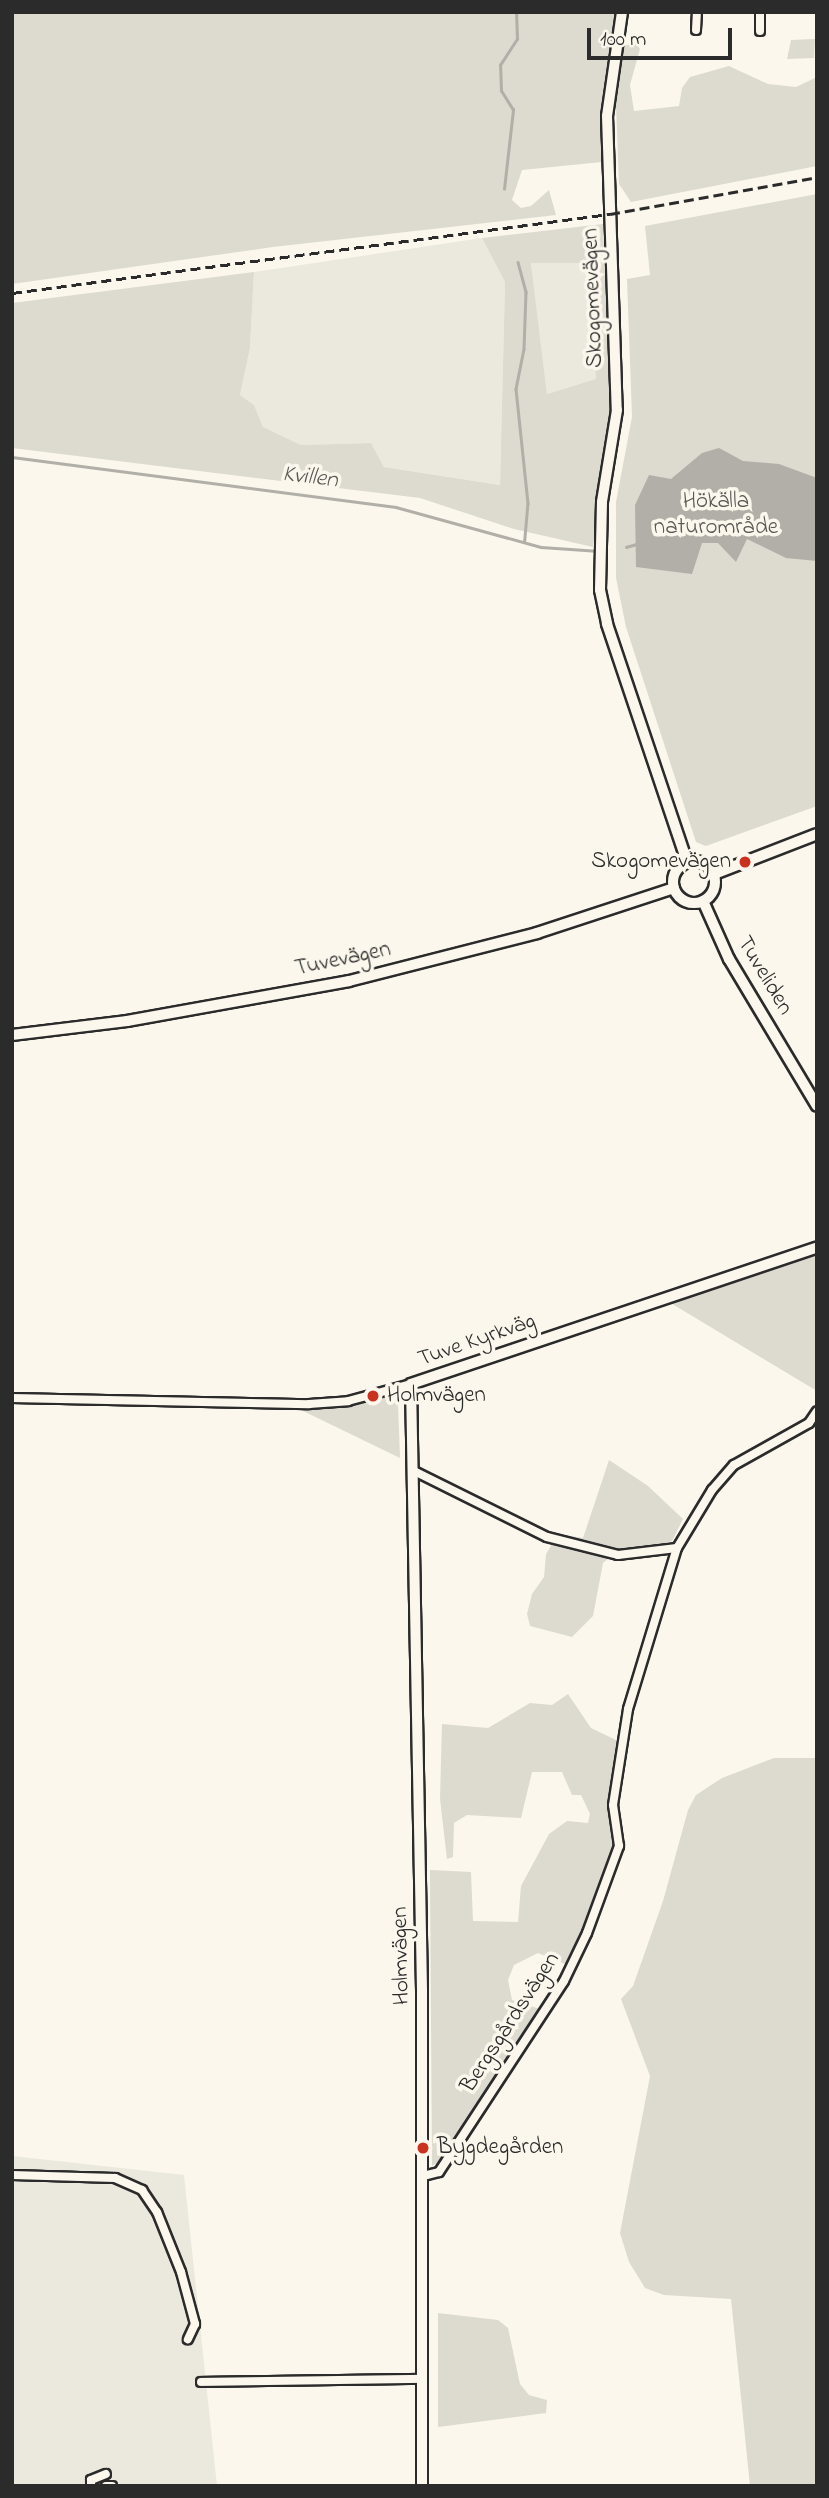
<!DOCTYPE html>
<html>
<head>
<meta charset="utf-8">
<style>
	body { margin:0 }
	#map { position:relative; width:829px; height:2498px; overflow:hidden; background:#fbf7ec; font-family:"Indie Flower",sans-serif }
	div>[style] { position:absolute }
	.built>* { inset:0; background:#ebe8de }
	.green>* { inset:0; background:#dddad0 }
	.water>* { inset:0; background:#b1afa7 }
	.stream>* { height:2.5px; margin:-1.25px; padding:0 1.25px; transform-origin:1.25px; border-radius:1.25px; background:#b1afa7 }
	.roads { filter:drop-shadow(2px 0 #2b2b2b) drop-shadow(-2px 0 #2b2b2b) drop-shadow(0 2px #2b2b2b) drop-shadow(0 -2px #2b2b2b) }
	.minor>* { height:8px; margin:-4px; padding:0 4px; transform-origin:4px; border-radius:4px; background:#fbf7ec }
	.tertiary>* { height:10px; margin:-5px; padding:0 5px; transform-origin:5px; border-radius:5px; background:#fbf7ec }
	.secondary>* { height:10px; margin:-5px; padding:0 5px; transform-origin:5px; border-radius:5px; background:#fbf7ec }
	.secondary>.ring { margin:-5px; padding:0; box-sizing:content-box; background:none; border:10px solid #fbf7ec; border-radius:50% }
	.rail>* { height:2.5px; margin-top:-1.25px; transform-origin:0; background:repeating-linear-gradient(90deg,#2b2b2b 0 10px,transparent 0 15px) }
	.dots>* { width:19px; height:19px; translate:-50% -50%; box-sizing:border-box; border:4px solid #fbf7ec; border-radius:50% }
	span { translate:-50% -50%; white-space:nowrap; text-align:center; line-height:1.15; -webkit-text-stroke:7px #fbf7ec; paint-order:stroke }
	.street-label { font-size:23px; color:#2b2b2b }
	.park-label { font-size:23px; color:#585754 }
	.poi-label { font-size:23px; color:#2b2b2b }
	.right { translate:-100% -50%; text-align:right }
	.left { translate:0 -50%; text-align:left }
	.water-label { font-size:24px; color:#5a5956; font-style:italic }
	.frame { position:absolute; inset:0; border:14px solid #2b2b2b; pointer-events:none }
	.scale { position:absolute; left:587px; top:28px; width:145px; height:32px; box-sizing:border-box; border:4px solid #2b2b2b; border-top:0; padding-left:9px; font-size:21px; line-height:24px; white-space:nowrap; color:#2b2b2b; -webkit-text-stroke:5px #fbf7ec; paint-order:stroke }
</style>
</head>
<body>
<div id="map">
	<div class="built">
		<i style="clip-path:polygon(482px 238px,505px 282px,500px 485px,384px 467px,371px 443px,301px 445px,263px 427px,254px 405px,240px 395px,250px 348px,254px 272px)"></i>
		<i style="clip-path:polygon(531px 263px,592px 263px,597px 379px,547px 394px)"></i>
		<i style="clip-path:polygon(12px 2156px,184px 2175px,217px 2486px,12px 2486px)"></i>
	</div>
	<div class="green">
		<i style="clip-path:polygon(12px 12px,615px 12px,602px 162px,522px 170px,512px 200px,521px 208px,531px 206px,549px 190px,556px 215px,273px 247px,12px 284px)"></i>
		<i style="clip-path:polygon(815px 39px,814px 58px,787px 59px,791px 40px)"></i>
		<i style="clip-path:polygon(635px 42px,640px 49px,630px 85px,634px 111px,679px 106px,682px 88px,690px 77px,729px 66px,768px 84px,796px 87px,817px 77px,817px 166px,631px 202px,619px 184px,616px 105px,624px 46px)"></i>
		<i style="clip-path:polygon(817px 194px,817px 806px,706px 846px,696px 842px,626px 627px,616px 578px,616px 502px,632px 417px,627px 279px,650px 275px,645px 226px)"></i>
		<i style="clip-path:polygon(evenodd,603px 224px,611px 410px,593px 547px,514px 529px,420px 498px,12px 448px,12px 303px,254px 272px,250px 348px,240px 395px,254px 405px,263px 427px,301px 445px,371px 443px,384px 467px,500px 485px,505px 282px,482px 238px,603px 224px,531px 263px,591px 263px,596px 379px,547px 394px,531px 263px)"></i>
		<i style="clip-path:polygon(817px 1252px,817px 1391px,669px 1302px,777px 1265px)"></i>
		<i style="clip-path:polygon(393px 1397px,398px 1404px,400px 1458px,301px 1410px)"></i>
		<i style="clip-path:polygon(609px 1460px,648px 1486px,683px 1519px,672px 1541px,644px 1551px,618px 1550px,603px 1563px,593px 1616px,572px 1637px,530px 1626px,527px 1614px,532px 1594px,544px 1577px,546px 1554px,558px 1534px,583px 1538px)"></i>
		<i style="clip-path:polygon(568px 1694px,591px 1728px,618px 1741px,608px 1800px,614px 1841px,612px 1858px,571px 1962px,565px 1964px,538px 1953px,514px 1965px,508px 1980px,512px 2000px,540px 2009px,441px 2161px,432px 2166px,430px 1870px,471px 1872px,473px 1921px,518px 1922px,521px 1886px,549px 1834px,567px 1821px,588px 1823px,590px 1814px,581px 1795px,572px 1795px,562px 1772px,532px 1772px,521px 1818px,467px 1815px,454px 1823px,453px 1857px,447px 1859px,440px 1799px,442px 1724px,488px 1728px,530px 1703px,552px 1705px)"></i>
		<i style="clip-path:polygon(774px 1758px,817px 1758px,817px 2486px,750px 2486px,731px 2299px,664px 2295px,645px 2288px,629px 2262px,620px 2233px,650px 2076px,621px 1999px,633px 1986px,663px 1901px,688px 1810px,696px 1795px,722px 1778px)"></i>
		<i style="clip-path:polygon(438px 2313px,498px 2320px,508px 2328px,520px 2384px,529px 2395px,547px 2400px,546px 2413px,438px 2427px)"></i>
	</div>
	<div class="water">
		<i style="clip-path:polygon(719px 448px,743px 461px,779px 464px,817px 478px,817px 561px,786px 558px,747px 539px,736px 562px,718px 543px,702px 543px,692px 574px,636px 567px,635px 505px,649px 475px,671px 479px,702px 453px)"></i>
	</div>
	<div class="stream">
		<i style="left:504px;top:189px;width:80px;rotate:-83.5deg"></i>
		<i style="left:513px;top:110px;width:22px;rotate:-122deg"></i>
		<i style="left:501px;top:91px;width:26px;rotate:-92deg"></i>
		<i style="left:500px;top:65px;width:31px;rotate:-57deg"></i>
		<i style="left:517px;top:39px;width:27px;rotate:-92deg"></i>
		<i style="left:518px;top:262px;width:31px;rotate:75deg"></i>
		<i style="left:526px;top:292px;width:57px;rotate:92deg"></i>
		<i style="left:524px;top:349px;width:41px;rotate:101.3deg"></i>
		<i style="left:516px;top:389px;width:115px;rotate:84deg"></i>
		<i style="left:528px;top:503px;width:38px;rotate:95deg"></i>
		<i style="left:12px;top:457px;width:387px;rotate:7.4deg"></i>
		<i style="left:396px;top:507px;width:150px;rotate:15.4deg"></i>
		<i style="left:541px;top:547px;width:58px;rotate:3.9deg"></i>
		<i style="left:626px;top:547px;width:15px;rotate:-16deg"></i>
	</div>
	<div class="roads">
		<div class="minor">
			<i style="left:760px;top:12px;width:19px;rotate:90deg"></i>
			<i style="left:696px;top:30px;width:18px;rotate:-87deg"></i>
			<i style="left:12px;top:1398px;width:297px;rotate:1.2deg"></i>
			<i style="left:309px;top:1404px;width:39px;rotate:-4deg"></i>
			<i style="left:348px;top:1401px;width:65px;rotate:-15.1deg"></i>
			<i style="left:414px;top:1471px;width:148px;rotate:26.4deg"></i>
			<i style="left:547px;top:1537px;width:73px;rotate:14.2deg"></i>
			<i style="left:618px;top:1555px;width:59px;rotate:-6.8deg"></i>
			<i style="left:12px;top:2175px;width:103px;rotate:1.7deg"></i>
			<i style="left:115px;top:2178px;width:30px;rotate:24deg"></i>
			<i style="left:142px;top:2190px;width:27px;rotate:56deg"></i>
			<i style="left:157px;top:2212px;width:65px;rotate:68.2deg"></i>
			<i style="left:181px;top:2272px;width:54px;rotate:74.9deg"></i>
			<i style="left:195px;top:2324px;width:17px;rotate:115deg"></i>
			<i style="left:423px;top:2176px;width:16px;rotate:-14deg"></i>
			<i style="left:439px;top:2172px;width:228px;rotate:-56.8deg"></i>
			<i style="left:564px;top:1981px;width:53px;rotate:-64.4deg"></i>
			<i style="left:587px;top:1933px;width:93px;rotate:-69.8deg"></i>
			<i style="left:619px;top:1846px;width:41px;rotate:-98.3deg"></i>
			<i style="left:613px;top:1805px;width:97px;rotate:-81.1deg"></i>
			<i style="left:628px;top:1709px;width:168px;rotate:-73.1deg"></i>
			<i style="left:677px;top:1548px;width:68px;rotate:-58.9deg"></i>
			<i style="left:712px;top:1490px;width:33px;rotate:-49deg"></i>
			<i style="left:734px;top:1465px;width:86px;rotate:-29.2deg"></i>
			<i style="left:809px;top:1423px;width:14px;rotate:-56deg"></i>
			<i style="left:201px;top:2382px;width:222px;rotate:-0.8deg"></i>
			<i style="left:91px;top:2486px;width:6px;rotate:-90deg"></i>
			<i style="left:91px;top:2480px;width:16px;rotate:-22deg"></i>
			<i style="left:106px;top:2486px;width:6px"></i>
		</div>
		<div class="tertiary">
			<i style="left:622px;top:12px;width:105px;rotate:98.2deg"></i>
			<i style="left:607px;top:116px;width:294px;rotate:88.1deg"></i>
			<i style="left:617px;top:410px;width:93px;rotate:99.3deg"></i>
			<i style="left:602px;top:502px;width:88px;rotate:91.3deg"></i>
			<i style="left:600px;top:590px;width:35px;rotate:78deg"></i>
			<i style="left:607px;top:624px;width:251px;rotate:71.4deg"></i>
			<i style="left:703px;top:901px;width:64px;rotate:65.9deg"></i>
			<i style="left:729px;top:959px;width:171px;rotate:59.1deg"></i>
			<i style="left:422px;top:2486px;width:496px;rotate:-90deg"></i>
			<i style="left:422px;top:1990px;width:606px;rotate:-91.04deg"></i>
			<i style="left:411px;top:1384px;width:428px;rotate:-18.6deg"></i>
		</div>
		<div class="secondary">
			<i class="ring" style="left:673px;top:861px;width:32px;height:32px"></i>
			<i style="left:714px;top:874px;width:110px;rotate:-21.2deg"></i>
			<i style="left:12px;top:1035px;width:116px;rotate:-6.9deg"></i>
			<i style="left:127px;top:1021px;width:226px;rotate:-10.2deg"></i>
			<i style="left:349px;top:981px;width:194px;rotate:-14.3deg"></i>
			<i style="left:537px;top:933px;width:144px;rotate:-18.2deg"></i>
		</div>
	</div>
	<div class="rail">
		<i style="left:12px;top:293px;width:603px;rotate:-7.53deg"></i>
		<i style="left:610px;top:214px;width:210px;rotate:-10.1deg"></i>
	</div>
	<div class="dots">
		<i style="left:745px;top:862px;background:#c8321e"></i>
		<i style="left:373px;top:1396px;background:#c8321e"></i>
		<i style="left:423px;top:2148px;background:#c8321e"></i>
	</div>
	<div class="street-label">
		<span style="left:594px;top:298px;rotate:-92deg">Skogomevägen</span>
		<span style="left:343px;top:960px;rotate:-12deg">Tuvevägen</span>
		<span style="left:764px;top:976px;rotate:59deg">Tuveliden</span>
		<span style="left:477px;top:1341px;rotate:-19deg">Tuve Kyrkväg</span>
		<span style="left:402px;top:1956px;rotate:-91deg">Holmvägen</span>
		<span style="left:511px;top:2023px;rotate:-57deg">Bergsgårdsvägen</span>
	</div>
	<div class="park-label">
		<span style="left:716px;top:515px">Hökälla<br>naturområde</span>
	</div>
	<div class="poi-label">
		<span class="right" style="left:731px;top:862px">Skogomevägen</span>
		<span class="left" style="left:387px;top:1396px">Holmvägen</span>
		<span class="left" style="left:437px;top:2148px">Bygdegården</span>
	</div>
	<div class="water-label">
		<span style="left:310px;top:478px;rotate:7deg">Kvillen</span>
	</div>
	<div class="frame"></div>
	<div class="scale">100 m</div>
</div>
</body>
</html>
